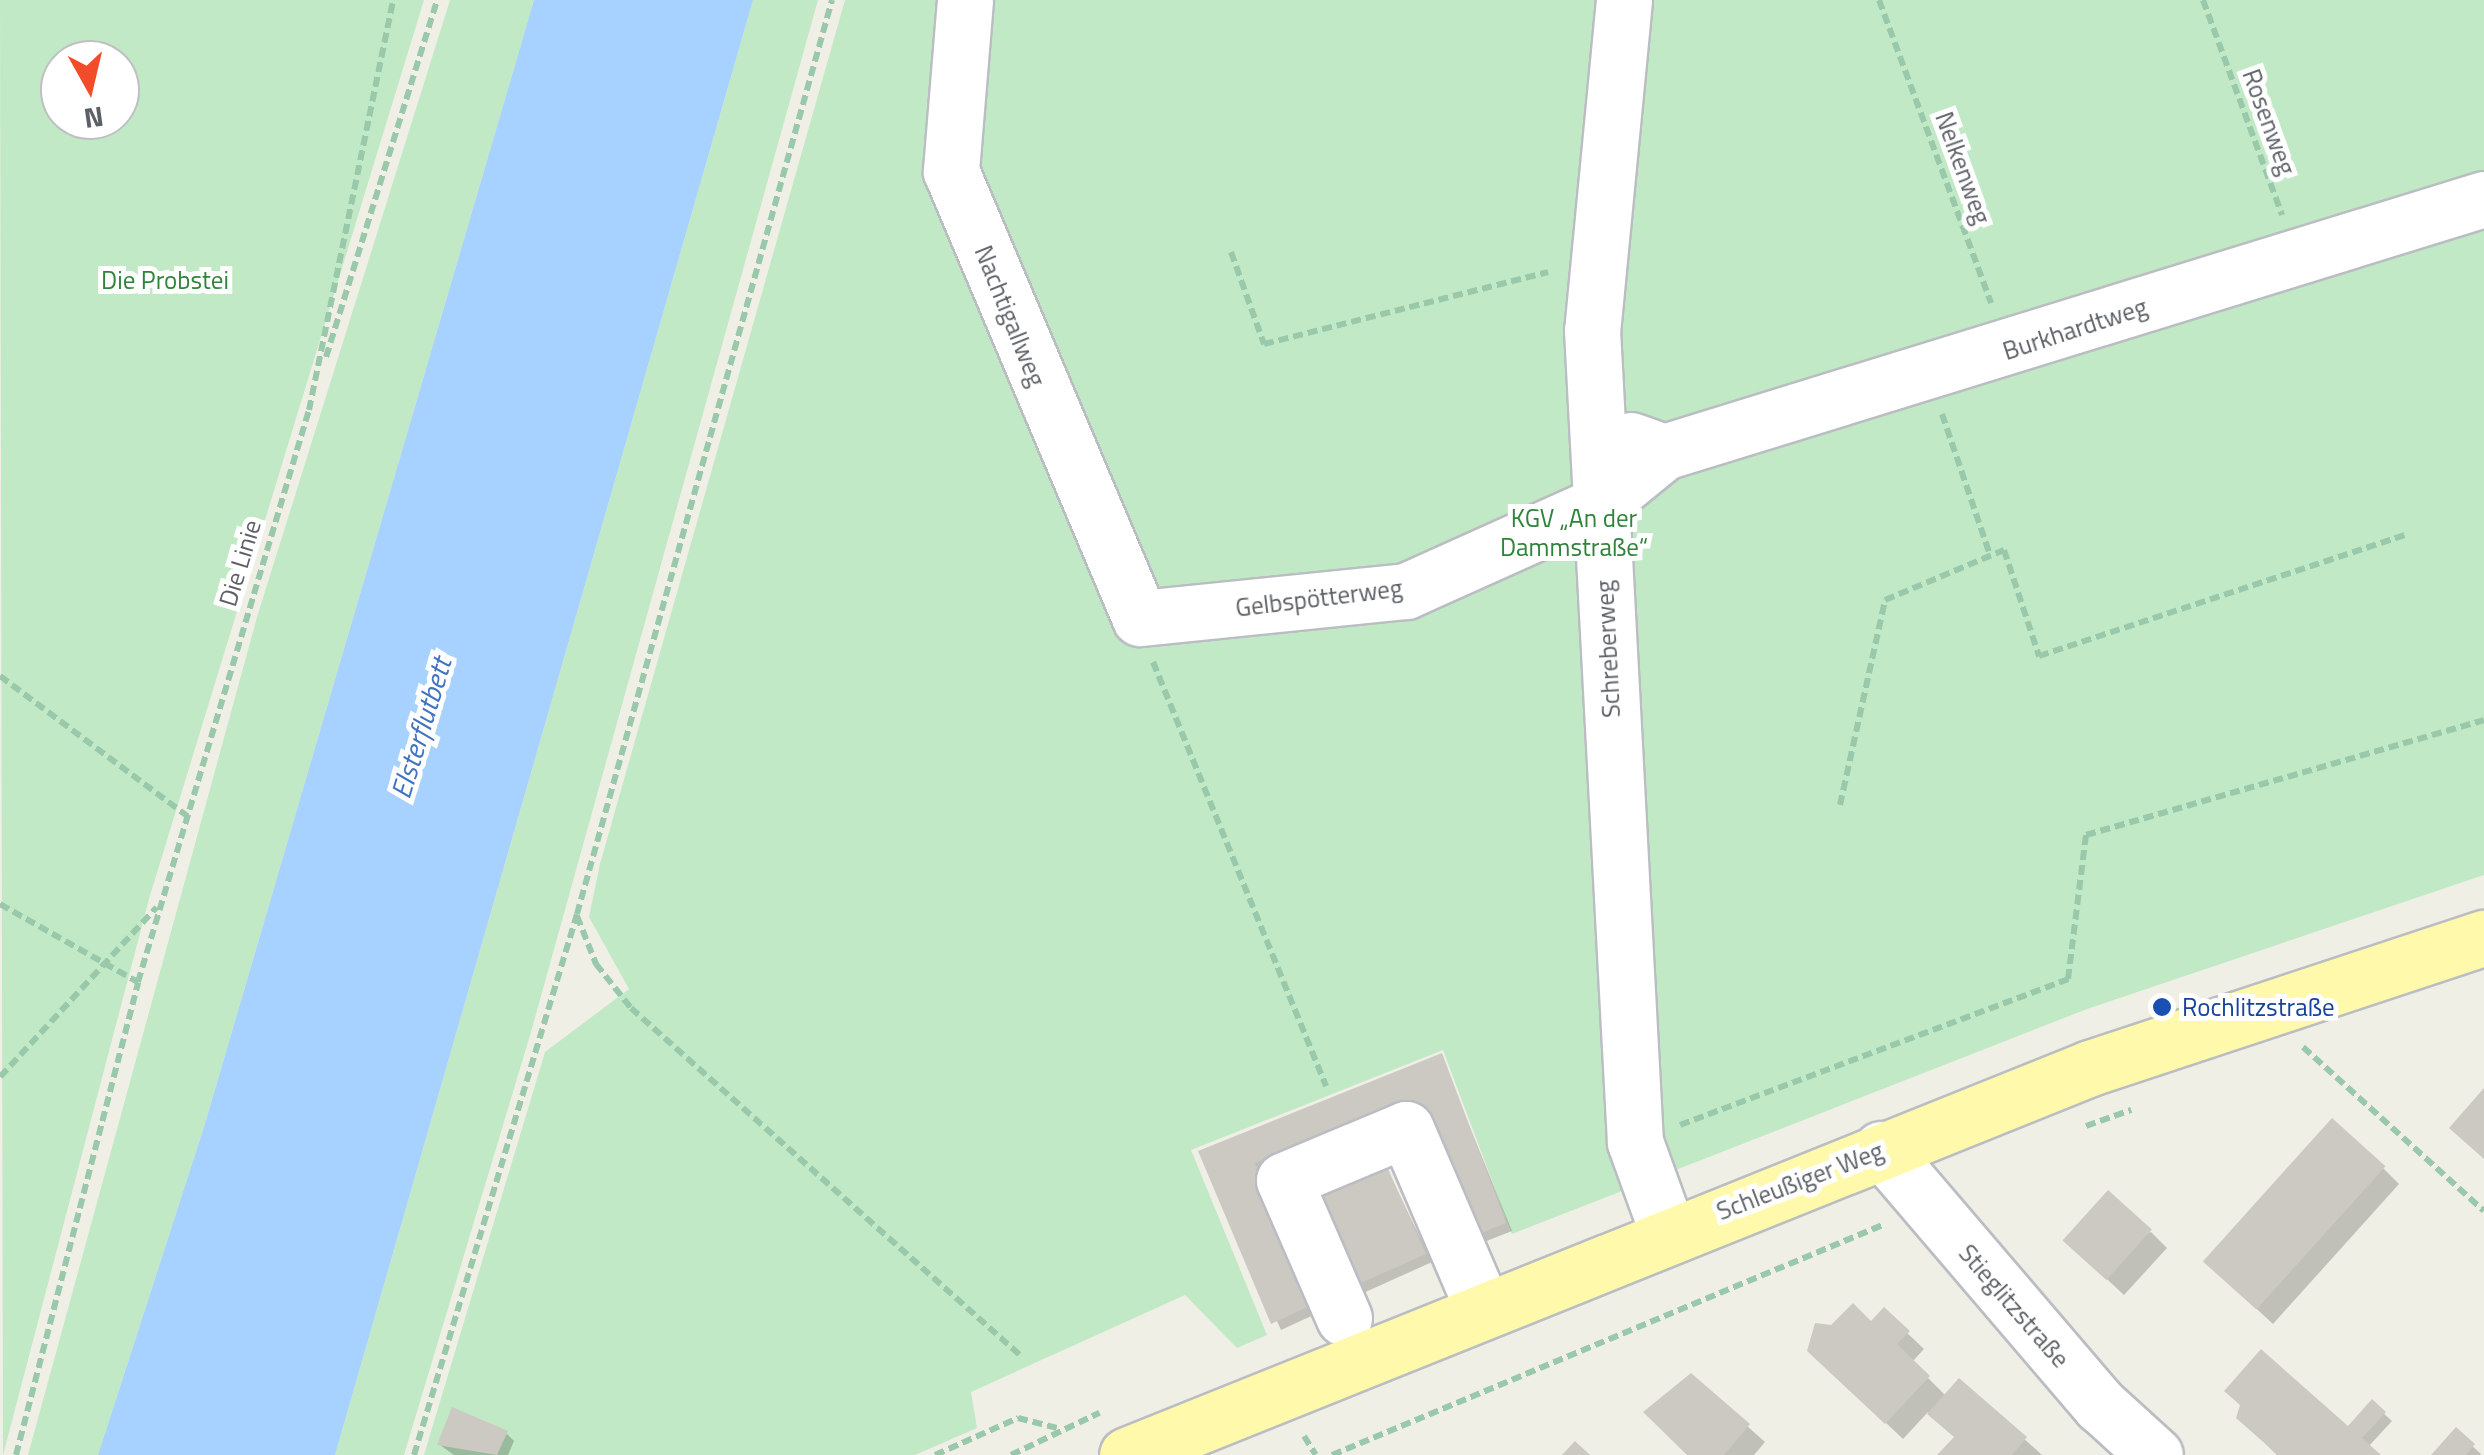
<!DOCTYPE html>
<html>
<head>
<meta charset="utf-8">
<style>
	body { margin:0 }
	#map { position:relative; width:2484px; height:1455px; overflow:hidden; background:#f0efe6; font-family:"Titillium Web",sans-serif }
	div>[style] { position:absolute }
	.green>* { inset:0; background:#c1e9c5 }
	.water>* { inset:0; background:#a7d1ff }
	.shadow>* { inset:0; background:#0003 }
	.building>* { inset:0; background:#ccc9c3; transform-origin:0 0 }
	.path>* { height:6px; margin-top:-3px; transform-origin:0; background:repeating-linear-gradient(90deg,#99c8aa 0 10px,transparent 0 15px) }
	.roads { filter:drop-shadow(2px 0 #babdc2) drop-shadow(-2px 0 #babdc2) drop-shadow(0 2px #babdc2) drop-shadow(0 -2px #babdc2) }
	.minor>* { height:55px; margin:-27.5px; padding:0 27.5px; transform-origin:27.5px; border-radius:27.5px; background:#fff }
	.major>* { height:55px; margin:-27.5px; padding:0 27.5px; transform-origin:27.5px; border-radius:27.5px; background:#fff9ac }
	.dots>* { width:28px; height:28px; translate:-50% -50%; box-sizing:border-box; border:5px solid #fff; border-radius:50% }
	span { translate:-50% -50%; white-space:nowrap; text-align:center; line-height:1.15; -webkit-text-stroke:10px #fff; paint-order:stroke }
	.street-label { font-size:25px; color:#5d6167 }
	.park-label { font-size:25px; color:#30833b }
	.transit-label { font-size:25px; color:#164399 }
	.left { translate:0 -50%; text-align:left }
	.water-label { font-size:28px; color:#4073c1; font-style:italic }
	.north { position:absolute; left:40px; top:40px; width:100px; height:100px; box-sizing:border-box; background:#fff; border:2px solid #bec0c2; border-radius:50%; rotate:172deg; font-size:28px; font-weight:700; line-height:40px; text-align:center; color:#5d6167 }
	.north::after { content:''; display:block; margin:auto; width:35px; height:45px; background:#f34c2a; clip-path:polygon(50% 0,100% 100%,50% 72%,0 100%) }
</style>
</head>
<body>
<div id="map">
	<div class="green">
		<i style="clip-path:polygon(evenodd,0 0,424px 0,149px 899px,3px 1455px,0 0,60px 60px,120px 60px,120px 120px,60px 120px,60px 60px)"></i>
		<i style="clip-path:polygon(450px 0,534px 0,204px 1127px,98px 1455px,28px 1455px,257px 617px)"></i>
		<i style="clip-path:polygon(753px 0,818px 0,531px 1032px,404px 1455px,335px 1455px)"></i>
		<i style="clip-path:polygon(845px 0,2484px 0,2484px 875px,2087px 1009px,1512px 1234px,1443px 1050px,1191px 1150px,1267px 1335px,1237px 1348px,1185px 1295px,971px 1392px,977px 1428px,915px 1455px,424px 1455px,545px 1052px,629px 989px,589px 917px,600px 864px)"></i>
	</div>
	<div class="water">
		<i style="clip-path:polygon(534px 0,753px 0,335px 1455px,98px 1455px,204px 1127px)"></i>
	</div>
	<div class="shadow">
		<i style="clip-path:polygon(1441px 1056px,1512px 1231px,1479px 1244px,1423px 1110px,1261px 1171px,1320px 1312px,1281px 1330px,1202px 1152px)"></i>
		<i style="clip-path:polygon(1384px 1163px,1432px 1262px,1361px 1294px,1353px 1286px)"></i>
		<i style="clip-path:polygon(2383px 1168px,2399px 1184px,2273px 1324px,2222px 1277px)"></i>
		<i style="clip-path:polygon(2151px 1232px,2167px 1248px,2124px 1295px,2082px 1256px)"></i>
		<i style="clip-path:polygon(1884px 1311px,1924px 1349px,1912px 1362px,1946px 1396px,1959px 1381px,2042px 1455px,1945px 1455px,1956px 1438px,1928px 1412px,1903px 1439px,1827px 1367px)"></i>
		<i style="clip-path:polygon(1691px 1376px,1765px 1442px,1754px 1455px,1691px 1455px)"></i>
		<i style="clip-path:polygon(2372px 1403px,2392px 1421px,2368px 1447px,2377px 1455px,2277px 1455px,2239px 1418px,2357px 1437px)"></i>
		<i style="clip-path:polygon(2456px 1431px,2481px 1454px,2480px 1455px,2435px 1455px)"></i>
		<i style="clip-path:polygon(506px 1433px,514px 1441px,508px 1455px,454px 1455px,440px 1445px)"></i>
	</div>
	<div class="building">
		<i style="clip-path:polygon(1442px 1053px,1506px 1223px,1469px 1238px,1417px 1103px,1255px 1163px,1314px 1304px,1271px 1324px,1198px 1151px)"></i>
		<i style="clip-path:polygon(2484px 1088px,2484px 1159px,2449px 1128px)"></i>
		<i style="left:2332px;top:1118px;width:72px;height:193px;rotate:42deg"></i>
		<i style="left:1384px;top:1160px;width:103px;height:83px;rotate:66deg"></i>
		<i style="left:2108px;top:1190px;width:59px;height:68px;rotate:42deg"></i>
		<i style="clip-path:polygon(1853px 1303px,1871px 1321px,1884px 1307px,1910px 1331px,1897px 1344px,1930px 1376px,1885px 1424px,1807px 1351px,1815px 1323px,1831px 1325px)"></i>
		<i style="clip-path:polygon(2261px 1349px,2348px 1426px,2372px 1399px,2386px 1412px,2362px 1438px,2381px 1455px,2278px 1455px,2236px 1418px,2240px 1405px,2224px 1391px)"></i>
		<i style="clip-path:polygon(1691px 1373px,1750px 1424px,1724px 1455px,1687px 1455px,1643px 1412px)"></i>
		<i style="clip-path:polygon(1959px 1378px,2027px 1437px,2012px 1455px,1937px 1455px,1954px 1437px,1927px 1414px)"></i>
		<i style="clip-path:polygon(452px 1407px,508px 1431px,497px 1455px,437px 1445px)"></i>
		<i style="clip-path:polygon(2456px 1427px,2475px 1444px,2466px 1455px,2431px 1455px)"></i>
		<i style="clip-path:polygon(1575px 1441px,1590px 1455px,1562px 1455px)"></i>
	</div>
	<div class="path">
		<i style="left:1879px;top:0;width:323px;rotate:69.7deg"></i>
		<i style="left:2203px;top:0;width:229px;rotate:69.8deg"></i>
		<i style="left:1231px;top:252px;width:98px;rotate:70.3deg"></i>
		<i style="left:1264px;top:344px;width:293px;rotate:-14.2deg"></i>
		<i style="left:326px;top:357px;width:374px;rotate:-72.7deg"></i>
		<i style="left:1942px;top:414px;width:149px;rotate:71.2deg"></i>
		<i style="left:1153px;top:662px;width:458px;rotate:67.8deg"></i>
		<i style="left:0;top:676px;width:234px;rotate:36.8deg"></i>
		<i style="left:1840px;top:805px;width:210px;rotate:-77.6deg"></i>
		<i style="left:1885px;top:600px;width:129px;rotate:-22.8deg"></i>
		<i style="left:2004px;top:550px;width:112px;rotate:71.7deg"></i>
		<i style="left:2039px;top:656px;width:385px;rotate:-18.3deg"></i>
		<i style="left:0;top:904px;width:159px;rotate:29.5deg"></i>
		<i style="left:577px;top:916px;width:52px;rotate:68.4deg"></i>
		<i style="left:596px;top:964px;width:56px;rotate:51.5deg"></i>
		<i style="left:631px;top:1008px;width:523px;rotate:41.74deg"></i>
		<i style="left:2303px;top:1047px;width:244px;rotate:42.2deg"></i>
		<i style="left:0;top:1077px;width:231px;rotate:-47.3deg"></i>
		<i style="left:1680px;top:1125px;width:415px;rotate:-20.6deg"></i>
		<i style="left:2068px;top:979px;width:145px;rotate:-82.9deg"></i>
		<i style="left:2086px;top:835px;width:414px;rotate:-16.1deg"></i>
		<i style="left:2086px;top:1126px;width:48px;rotate:-19.6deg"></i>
		<i style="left:1304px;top:1436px;width:22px;rotate:58deg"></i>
		<i style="left:16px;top:1455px;width:488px;rotate:-75.5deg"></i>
		<i style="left:138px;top:982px;width:597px;rotate:-73.36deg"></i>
		<i style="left:309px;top:410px;width:419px;rotate:-78.4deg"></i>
		<i style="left:414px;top:1455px;width:565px;rotate:-73.23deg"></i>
		<i style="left:577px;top:914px;width:949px;rotate:-74.41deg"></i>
		<i style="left:935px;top:1455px;width:91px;rotate:-24deg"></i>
		<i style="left:1018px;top:1418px;width:40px;rotate:14.4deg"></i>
		<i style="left:1011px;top:1455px;width:98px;rotate:-25.5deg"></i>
		<i style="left:1332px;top:1455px;width:599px;rotate:-22.67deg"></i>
	</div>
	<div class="roads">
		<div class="minor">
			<i style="left:965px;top:0;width:172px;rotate:94.7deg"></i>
			<i style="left:951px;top:171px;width:485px;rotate:67.1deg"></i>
			<i style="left:1140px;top:618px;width:267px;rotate:-5.8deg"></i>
			<i style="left:1406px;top:591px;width:213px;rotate:-24.2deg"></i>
			<i style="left:1600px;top:504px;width:82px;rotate:-39.1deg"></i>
			<i style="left:1624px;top:0;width:332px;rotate:95.5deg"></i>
			<i style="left:1592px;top:330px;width:813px;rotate:86.97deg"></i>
			<i style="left:1635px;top:1142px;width:97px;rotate:70.1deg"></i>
			<i style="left:1631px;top:440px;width:35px;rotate:20deg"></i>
			<i style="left:1664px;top:452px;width:858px;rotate:-17.15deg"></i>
			<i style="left:1881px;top:1149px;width:337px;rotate:49.5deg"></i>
			<i style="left:2100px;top:1405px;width:74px;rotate:42.3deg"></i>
			<i style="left:1344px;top:1318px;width:150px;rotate:-113.5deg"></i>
			<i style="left:1284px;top:1180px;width:132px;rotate:-22.7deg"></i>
			<i style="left:1406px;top:1129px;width:196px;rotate:66.8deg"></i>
		</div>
		<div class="major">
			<i style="left:1127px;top:1455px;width:1038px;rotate:-21.89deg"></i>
			<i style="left:2090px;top:1068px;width:415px;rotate:-18.3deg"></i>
		</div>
	</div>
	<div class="dots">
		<i style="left:2162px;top:1007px;background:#1a4fb4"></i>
	</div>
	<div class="street-label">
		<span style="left:2269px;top:122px;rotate:70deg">Rosenweg</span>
		<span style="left:1963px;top:168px;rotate:70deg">Nelkenweg</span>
		<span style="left:1010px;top:316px;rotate:68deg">Nachtigallweg</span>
		<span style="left:2075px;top:329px;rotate:-18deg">Burkhardtweg</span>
		<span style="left:240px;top:563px;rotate:-73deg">Die Linie</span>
		<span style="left:1319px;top:598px;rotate:-7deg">Gelbspötterweg</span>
		<span style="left:1608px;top:649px;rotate:-93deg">Schreberweg</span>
		<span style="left:1800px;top:1181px;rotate:-21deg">Schleußiger Weg</span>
		<span style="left:2014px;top:1306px;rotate:49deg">Stieglitzstraße</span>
	</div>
	<div class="park-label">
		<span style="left:165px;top:280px">Die Probstei</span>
		<span style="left:1574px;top:533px">KGV „An der<br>Dammstraße“</span>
	</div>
	<div class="transit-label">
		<span class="left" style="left:2182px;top:1007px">Rochlitzstraße</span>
	</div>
	<div class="water-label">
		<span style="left:421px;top:728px;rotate:-73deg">Elsterflutbett</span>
	</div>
	<div class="north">N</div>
</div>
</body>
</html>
